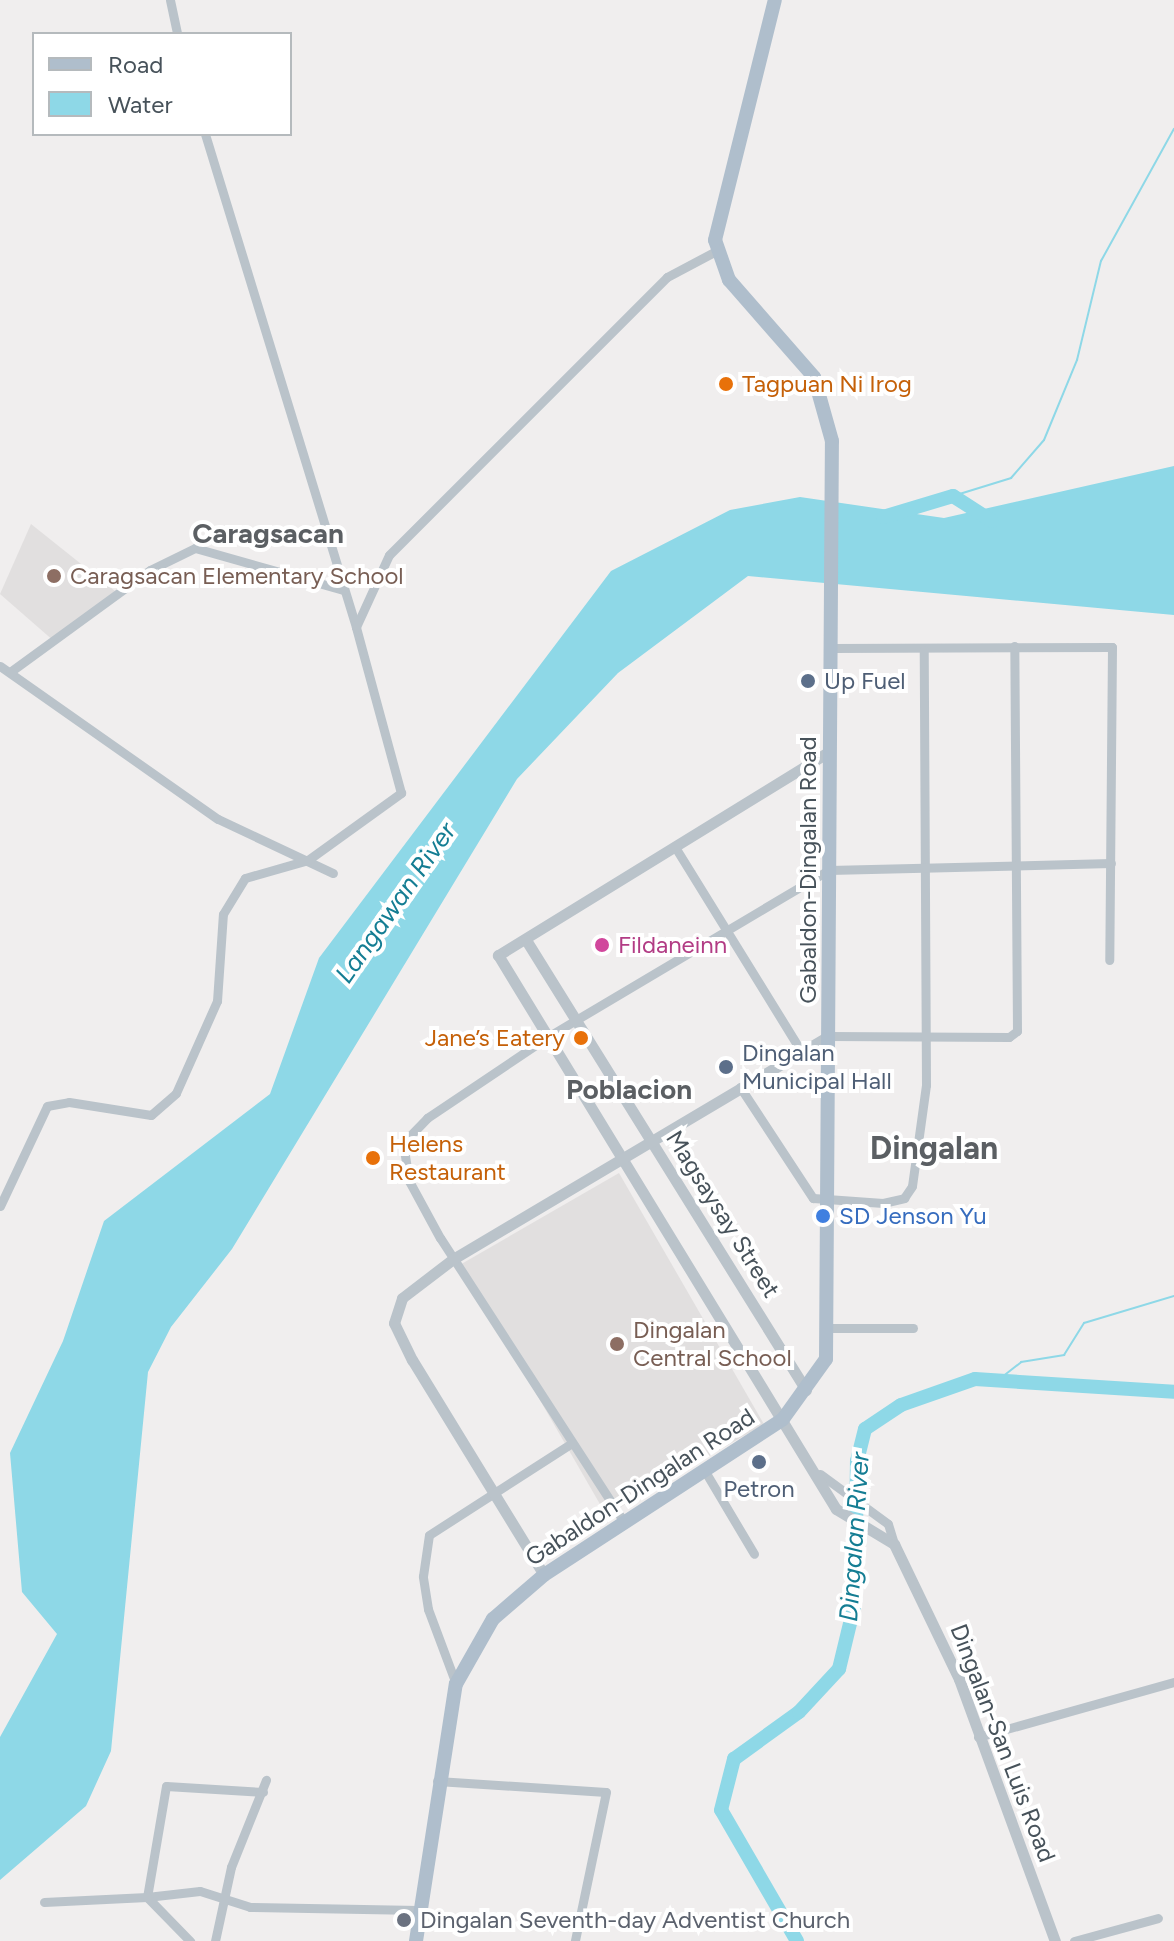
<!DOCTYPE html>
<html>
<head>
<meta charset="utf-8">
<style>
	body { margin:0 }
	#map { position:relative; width:1174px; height:1941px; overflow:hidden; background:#f0eeee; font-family:Figtree,sans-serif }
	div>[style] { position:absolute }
	.education>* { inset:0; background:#e1dfdf; transform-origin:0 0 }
	.water>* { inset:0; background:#8ed8e7 }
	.stream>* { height:2px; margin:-1px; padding:0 1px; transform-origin:1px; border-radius:1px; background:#8ed8e7 }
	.river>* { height:14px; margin:-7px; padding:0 7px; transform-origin:7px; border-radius:7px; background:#8ed8e7 }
	.minor>* { height:9px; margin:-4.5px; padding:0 4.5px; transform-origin:4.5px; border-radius:4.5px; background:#bac3ca }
	.tertiary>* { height:11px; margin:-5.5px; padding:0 5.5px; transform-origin:5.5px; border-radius:5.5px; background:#bac3ca }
	.primary>* { height:14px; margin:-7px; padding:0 7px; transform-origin:7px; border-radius:7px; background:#afbecc }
	.dots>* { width:22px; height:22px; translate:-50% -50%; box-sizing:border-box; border:4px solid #fff; border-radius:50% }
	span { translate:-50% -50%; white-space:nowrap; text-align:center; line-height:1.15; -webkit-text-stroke:8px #fff; paint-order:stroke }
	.food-label { font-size:24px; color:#c56008 }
	.left { translate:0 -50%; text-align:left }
	.right { translate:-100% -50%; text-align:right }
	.education-label { font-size:24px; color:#785e54 }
	.service-label { font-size:24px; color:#4e5e75 }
	.street-label { font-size:24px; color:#47525a }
	.hotel-label { font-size:24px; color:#b23c85 }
	.shop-label { font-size:24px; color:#366cbe }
	.worship-label { font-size:24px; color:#5b616d }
	.water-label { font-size:26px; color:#147d93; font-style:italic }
	.quarter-label { font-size:28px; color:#5b5f63; font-weight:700 }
	.district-label { font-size:32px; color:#5b5f63; font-weight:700 }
	.legend { position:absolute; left:32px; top:32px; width:260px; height:104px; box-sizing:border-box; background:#fff; border:2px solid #b5babd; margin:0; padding:10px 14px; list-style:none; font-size:24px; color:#47525a }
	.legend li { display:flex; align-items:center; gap:16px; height:40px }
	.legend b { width:40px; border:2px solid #b5babd }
</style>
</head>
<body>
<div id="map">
	<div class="education">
		<i style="clip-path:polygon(31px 524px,115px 591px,55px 642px,0 594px)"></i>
		<i style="left:619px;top:1173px;width:290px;height:182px;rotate:60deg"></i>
	</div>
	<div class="water">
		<i style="clip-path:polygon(1174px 466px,1174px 615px,748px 576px,618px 673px,517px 779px,232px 1249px,171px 1327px,148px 1372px,111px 1751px,86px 1806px,0 1880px,0 1737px,57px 1634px,22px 1592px,10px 1453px,63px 1341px,104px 1221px,270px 1094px,319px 958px,611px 571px,730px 510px,800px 497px,944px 518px)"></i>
	</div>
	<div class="stream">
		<i style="left:953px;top:496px;width:61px;rotate:-17.2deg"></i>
		<i style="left:1011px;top:478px;width:50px;rotate:-49deg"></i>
		<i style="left:1044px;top:440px;width:87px;rotate:-67.6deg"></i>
		<i style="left:1077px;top:360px;width:102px;rotate:-76.4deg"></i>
		<i style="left:1101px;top:261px;width:151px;rotate:-61.1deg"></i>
		<i style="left:997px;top:1381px;width:31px;rotate:-38deg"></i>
		<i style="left:1021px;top:1362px;width:44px;rotate:-9.2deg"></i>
		<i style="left:1064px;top:1355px;width:38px;rotate:-58deg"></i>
		<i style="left:1084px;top:1323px;width:94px;rotate:-16.7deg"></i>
	</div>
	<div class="river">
		<i style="left:883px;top:517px;width:73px;rotate:-16.7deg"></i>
		<i style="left:953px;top:496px;width:46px;rotate:32.7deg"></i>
		<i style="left:797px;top:1941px;width:151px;rotate:-120.1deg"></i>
		<i style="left:721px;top:1810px;width:53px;rotate:-75.7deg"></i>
		<i style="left:734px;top:1759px;width:80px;rotate:-35.9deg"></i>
		<i style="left:799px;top:1712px;width:59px;rotate:-47.1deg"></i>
		<i style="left:839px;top:1669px;width:68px;rotate:-76.4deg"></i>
		<i style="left:855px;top:1603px;width:142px;rotate:-89.2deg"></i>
		<i style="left:857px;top:1461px;width:33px;rotate:-76deg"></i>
		<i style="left:865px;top:1429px;width:43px;rotate:-33.7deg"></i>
		<i style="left:901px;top:1405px;width:78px;rotate:-19.4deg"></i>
		<i style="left:975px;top:1379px;width:199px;rotate:3.7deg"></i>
	</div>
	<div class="minor">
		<i style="left:170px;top:0;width:35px;rotate:78deg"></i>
		<i style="left:205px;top:134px;width:516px;rotate:72.97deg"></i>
		<i style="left:833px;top:648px;width:279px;rotate:-0.2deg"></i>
		<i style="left:1112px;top:647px;width:313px;rotate:90.5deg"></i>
		<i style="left:0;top:666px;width:266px;rotate:35.1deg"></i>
		<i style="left:218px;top:819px;width:127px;rotate:25.2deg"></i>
		<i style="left:10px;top:672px;width:173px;rotate:-36.1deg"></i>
		<i style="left:150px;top:570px;width:50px;rotate:-26.1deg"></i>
		<i style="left:195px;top:548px;width:154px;rotate:15.8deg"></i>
		<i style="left:675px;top:847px;width:236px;rotate:58.3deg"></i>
		<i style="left:829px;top:1036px;width:180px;rotate:0.3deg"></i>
		<i style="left:1009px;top:1037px;width:10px;rotate:-37deg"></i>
		<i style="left:1017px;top:1031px;width:385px;rotate:-90.4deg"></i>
		<i style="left:740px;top:1087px;width:133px;rotate:56.7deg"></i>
		<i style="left:813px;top:1198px;width:70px;rotate:4.1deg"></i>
		<i style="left:883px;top:1203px;width:22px;rotate:-13deg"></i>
		<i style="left:904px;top:1198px;width:14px;rotate:-56deg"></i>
		<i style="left:912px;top:1186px;width:102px;rotate:-82.1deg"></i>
		<i style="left:926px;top:1085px;width:435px;rotate:-90.3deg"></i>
		<i style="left:0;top:1206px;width:110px;rotate:-64.8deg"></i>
		<i style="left:47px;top:1106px;width:22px;rotate:-10deg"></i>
		<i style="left:69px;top:1102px;width:83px;rotate:9deg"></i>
		<i style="left:151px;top:1115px;width:33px;rotate:-41deg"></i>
		<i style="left:176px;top:1093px;width:101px;rotate:-66deg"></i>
		<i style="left:217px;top:1001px;width:87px;rotate:-86.1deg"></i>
		<i style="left:223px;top:914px;width:42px;rotate:-58.6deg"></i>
		<i style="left:245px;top:878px;width:66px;rotate:-15.9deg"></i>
		<i style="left:308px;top:860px;width:115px;rotate:-35.8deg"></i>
		<i style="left:401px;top:793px;width:172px;rotate:-105.2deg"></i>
		<i style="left:356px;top:627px;width:79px;rotate:-65.4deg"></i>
		<i style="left:389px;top:555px;width:393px;rotate:-45deg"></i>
		<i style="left:667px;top:277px;width:55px;rotate:-28deg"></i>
		<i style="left:829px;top:1328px;width:84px"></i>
		<i style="left:706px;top:1473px;width:94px;rotate:59.3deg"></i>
		<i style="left:820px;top:1474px;width:84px;rotate:36.3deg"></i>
		<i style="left:888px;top:1524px;width:21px;rotate:73deg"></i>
		<i style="left:624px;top:1522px;width:338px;rotate:-122.9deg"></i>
		<i style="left:440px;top:1238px;width:65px;rotate:-118.5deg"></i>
		<i style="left:409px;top:1181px;width:38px;rotate:-99deg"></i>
		<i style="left:403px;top:1143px;width:35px;rotate:-46deg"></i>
		<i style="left:427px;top:1118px;width:147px;rotate:-33.9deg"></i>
		<i style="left:549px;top:1036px;width:326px;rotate:-30.7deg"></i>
		<i style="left:829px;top:870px;width:282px;rotate:-1.4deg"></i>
		<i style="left:456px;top:1684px;width:80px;rotate:-110.5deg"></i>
		<i style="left:428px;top:1609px;width:33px;rotate:-99deg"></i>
		<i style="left:423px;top:1576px;width:41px;rotate:-81.7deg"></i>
		<i style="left:429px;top:1535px;width:170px;rotate:-32.8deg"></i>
		<i style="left:978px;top:1737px;width:204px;rotate:-15.7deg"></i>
		<i style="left:437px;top:1781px;width:169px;rotate:3.7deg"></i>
		<i style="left:606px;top:1792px;width:152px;rotate:101.8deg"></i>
		<i style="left:263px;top:1792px;width:97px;rotate:-176.5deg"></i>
		<i style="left:166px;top:1786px;width:113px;rotate:99.7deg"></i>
		<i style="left:147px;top:1897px;width:53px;rotate:-6.5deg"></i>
		<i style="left:200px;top:1891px;width:52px;rotate:17.7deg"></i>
		<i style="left:250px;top:1907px;width:168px;rotate:1deg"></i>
		<i style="left:44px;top:1902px;width:103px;rotate:-2.8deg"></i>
		<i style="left:147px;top:1897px;width:62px;rotate:45.7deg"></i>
		<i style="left:215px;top:1941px;width:76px;rotate:-77.8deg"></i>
		<i style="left:231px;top:1867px;width:94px;rotate:-68.1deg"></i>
		<i style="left:1074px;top:1941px;width:87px;rotate:-15.3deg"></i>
	</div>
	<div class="tertiary">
		<i style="left:830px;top:751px;width:390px;rotate:148.4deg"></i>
		<i style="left:498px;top:955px;width:649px;rotate:58.61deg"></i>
		<i style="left:836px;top:1509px;width:68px;rotate:31.1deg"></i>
		<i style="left:894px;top:1544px;width:150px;rotate:64.3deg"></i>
		<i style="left:959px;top:1679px;width:279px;rotate:69.9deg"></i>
		<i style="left:526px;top:940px;width:530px;rotate:58.11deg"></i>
		<i style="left:544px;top:1575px;width:252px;rotate:-121.5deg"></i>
		<i style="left:412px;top:1360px;width:41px;rotate:-115.9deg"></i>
		<i style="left:394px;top:1323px;width:26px;rotate:-72deg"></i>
		<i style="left:402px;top:1298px;width:64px;rotate:-37.4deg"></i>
		<i style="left:453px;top:1259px;width:437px;rotate:-30.7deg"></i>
	</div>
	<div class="primary">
		<i style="left:416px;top:1941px;width:260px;rotate:-81.2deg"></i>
		<i style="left:456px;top:1684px;width:75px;rotate:-60.4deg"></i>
		<i style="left:493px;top:1619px;width:67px;rotate:-40.8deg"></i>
		<i style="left:544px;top:1575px;width:285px;rotate:-33.1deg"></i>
		<i style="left:783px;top:1419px;width:74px;rotate:-54.4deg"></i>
		<i style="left:826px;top:1359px;width:918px;rotate:-89.63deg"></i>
		<i style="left:832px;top:441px;width:66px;rotate:-105.7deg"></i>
		<i style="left:814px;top:377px;width:129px;rotate:-131.2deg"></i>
		<i style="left:729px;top:280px;width:42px;rotate:-109.3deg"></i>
		<i style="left:715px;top:240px;width:247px;rotate:-76deg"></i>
	</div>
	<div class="dots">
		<i style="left:726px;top:384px;background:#e8710a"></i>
		<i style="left:54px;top:576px;background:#8d6e63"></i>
		<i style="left:808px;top:681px;background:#5c6f8a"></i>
		<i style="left:602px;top:945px;background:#d1479c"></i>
		<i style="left:581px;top:1038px;background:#e8710a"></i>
		<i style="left:726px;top:1067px;background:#5c6f8a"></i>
		<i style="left:373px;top:1158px;background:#e8710a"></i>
		<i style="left:823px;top:1216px;background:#3f7fe0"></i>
		<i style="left:617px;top:1344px;background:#8d6e63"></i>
		<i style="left:759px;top:1462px;background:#5c6f8a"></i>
		<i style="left:404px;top:1920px;background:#6b7280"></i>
	</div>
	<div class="food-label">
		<span class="left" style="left:742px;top:384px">Tagpuan Ni Irog</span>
		<span class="right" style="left:565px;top:1038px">Jane’s Eatery</span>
		<span class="left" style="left:389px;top:1158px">Helens<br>Restaurant</span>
	</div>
	<div class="education-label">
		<span class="left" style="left:70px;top:576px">Caragsacan Elementary School</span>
		<span class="left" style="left:633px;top:1344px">Dingalan<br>Central School</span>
	</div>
	<div class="service-label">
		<span class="left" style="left:824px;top:681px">Up Fuel</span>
		<span class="left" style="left:742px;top:1067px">Dingalan<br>Municipal Hall</span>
		<span style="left:759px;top:1489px">Petron</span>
	</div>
	<div class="street-label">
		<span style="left:808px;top:870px;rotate:-90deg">Gabaldon-Dingalan Road</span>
		<span style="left:723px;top:1214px;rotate:58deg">Magsaysay Street</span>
		<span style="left:640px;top:1487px;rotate:-33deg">Gabaldon-Dingalan Road</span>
		<span style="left:1003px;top:1743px;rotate:69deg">Dingalan-San Luis Road</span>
	</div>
	<div class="hotel-label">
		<span class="left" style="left:618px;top:945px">Fildaneinn</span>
	</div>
	<div class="shop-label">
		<span class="left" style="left:839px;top:1216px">SD Jenson Yu</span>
	</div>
	<div class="worship-label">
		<span class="left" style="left:420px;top:1920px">Dingalan Seventh-day Adventist Church</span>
	</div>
	<div class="water-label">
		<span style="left:396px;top:903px;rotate:-55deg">Langawan River</span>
		<span style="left:855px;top:1537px;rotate:-86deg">Dingalan River</span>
	</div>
	<div class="quarter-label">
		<span style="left:268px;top:533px">Caragsacan</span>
		<span style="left:629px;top:1089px">Poblacion</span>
	</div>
	<div class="district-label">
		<span style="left:934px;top:1148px">Dingalan</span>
	</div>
	<ul class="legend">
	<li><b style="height:10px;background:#afbecc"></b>Road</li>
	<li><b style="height:22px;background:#8ed8e7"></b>Water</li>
	</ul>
</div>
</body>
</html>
